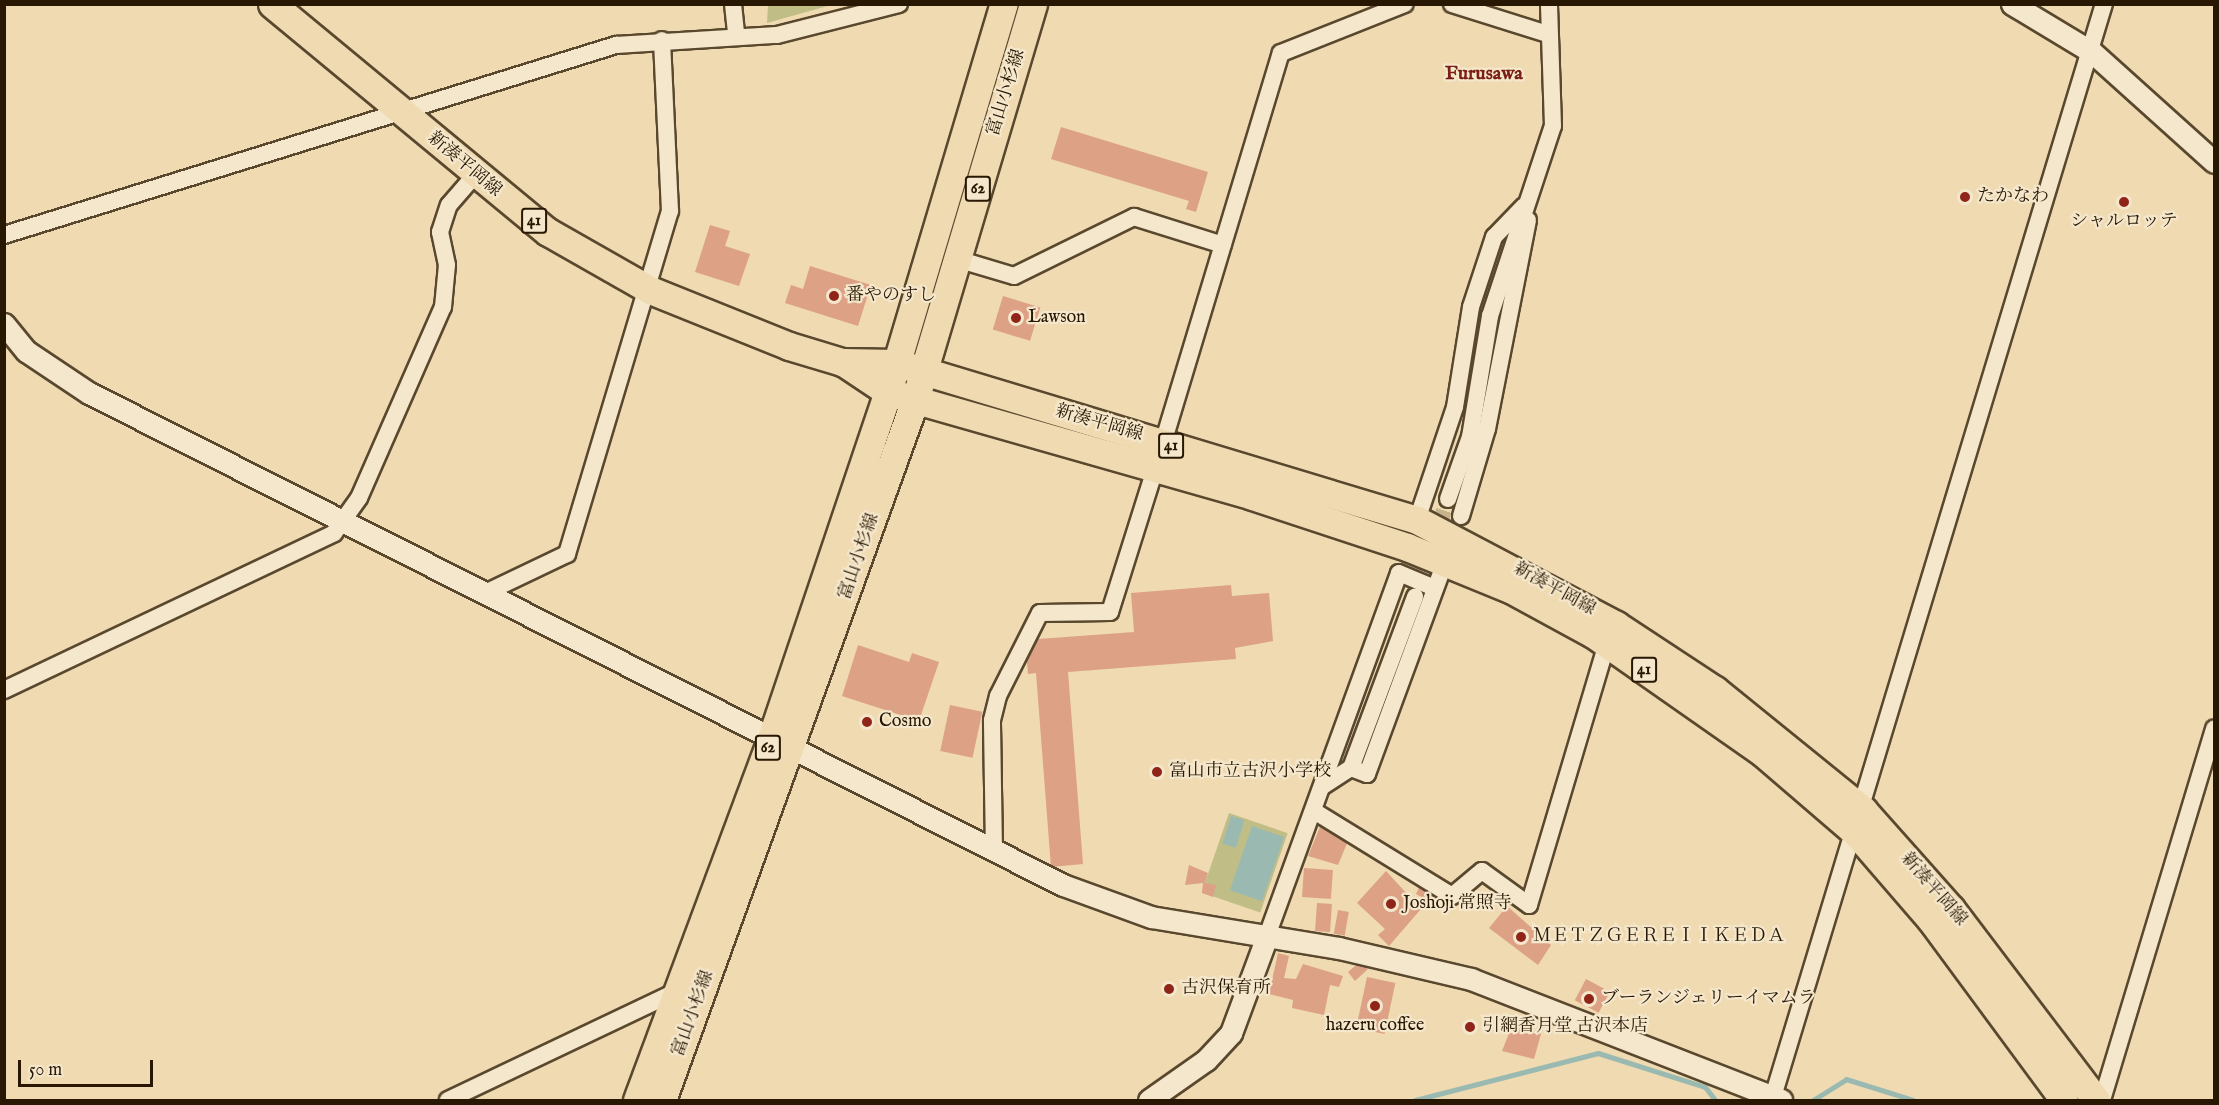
<!DOCTYPE html>
<html>
<head>
<meta charset="utf-8">
<style>
	body { margin:0 }
	#map { position:relative; width:2219px; height:1105px; overflow:hidden; background:#efdab1; font-family:"IM FELL English","Noto Serif JP",serif }
	div>[style] { position:absolute }
	.green>* { inset:0; background:#c0bd87; transform-origin:0 0 }
	.water>* { inset:0; background:#9abab1; transform-origin:0 0 }
	.stream>* { height:5px; margin:-2.5px; padding:0 2.5px; transform-origin:2.5px; border-radius:2.5px; background:#9abab1 }
	.building>* { inset:0; background:#dda186; transform-origin:0 0 }
	.minor-tunnel>* { height:16px; margin-top:-8px; transform-origin:0; background:repeating-linear-gradient(90deg,#c7b38e 0 16px,transparent 0 24px) }
	.roads { filter:drop-shadow(2px 0 #59482e) drop-shadow(-2px 0 #59482e) drop-shadow(0 2px #59482e) drop-shadow(0 -2px #59482e) }
	.minor>* { height:16px; margin:-8px; padding:0 8px; transform-origin:8px; border-radius:8px; background:#f5e7cc }
	.tertiary>* { height:21px; margin:-10.5px; padding:0 10.5px; transform-origin:10.5px; border-radius:10.5px; background:#f5e7cc }
	.primary>* { height:27px; margin:-13.5px; padding:0 13.5px; transform-origin:13.5px; border-radius:13.5px; background:#efdab1 }
	.dots>* { width:16px; height:16px; translate:-50% -50%; box-sizing:border-box; border:3px solid #f5e7cc; border-radius:50% }
	span { translate:-50% -50%; white-space:nowrap; text-align:center; line-height:1.15; -webkit-text-stroke:4.5px #f5e7cc; paint-order:stroke }
	.shield-label span { padding:2px 4px; background:#f5e7cc; border:2px solid; border-radius:4px; -webkit-text-stroke-width:0 }
	.shield-label { font-size:16px; color:#271703; font-weight:700 }
	.street-label { font-size:18px; color:#271703 }
	.poi-label { font-size:18px; color:#271703 }
	.left { translate:0 -50%; text-align:left }
	.neighbourhood-label { font-size:20px; color:#7a1f14; font-weight:700 }
	.frame { position:absolute; inset:0; border:6px solid #271703; pointer-events:none }
	.scale { position:absolute; left:18px; top:1060px; width:135px; height:27px; box-sizing:border-box; border:3px solid #271703; border-top:0; padding-left:8px; font-size:18px; line-height:21px; white-space:nowrap; color:#271703; -webkit-text-stroke:4px #f5e7cc; paint-order:stroke }
</style>
</head>
<body>
<div id="map">
	<div class="green">
		<i style="clip-path:polygon(768px 5px,768px 4px,831px 5px,767px 23px)"></i>
		<i style="left:1229px;top:813px;width:62px;height:84px;rotate:19deg"></i>
	</div>
	<div class="water">
		<i style="left:1231px;top:816px;width:14px;height:29px;rotate:17deg"></i>
		<i style="left:1252px;top:826px;width:34px;height:68px;rotate:19deg"></i>
	</div>
	<div class="stream">
		<i style="left:1415px;top:1100px;width:189px;rotate:-14.4deg"></i>
		<i style="left:1598px;top:1053px;width:112px;rotate:17.6deg"></i>
		<i style="left:1705px;top:1087px;width:16px;rotate:52deg"></i>
		<i style="left:1813px;top:1100px;width:39px;rotate:-32deg"></i>
		<i style="left:1846px;top:1079px;width:70px;rotate:17.4deg"></i>
	</div>
	<div class="building">
		<i style="clip-path:polygon(1061px 127px,1208px 172px,1196px 212px,1186px 209px,1189px 201px,1051px 159px)"></i>
		<i style="clip-path:polygon(710px 225px,730px 231px,725px 246px,750px 254px,739px 286px,695px 272px)"></i>
		<i style="clip-path:polygon(810px 266px,871px 285px,858px 326px,785px 303px,791px 285px,803px 289px)"></i>
		<i style="left:1003px;top:296px;width:39px;height:35px;rotate:17deg"></i>
		<i style="clip-path:polygon(1231px 585px,1232px 596px,1269px 593px,1273px 641px,1235px 648px,1236px 659px,1068px 672px,1083px 864px,1051px 867px,1036px 673px,1028px 674px,1025px 640px,1134px 632px,1131px 593px)"></i>
		<i style="clip-path:polygon(858px 645px,909px 662px,912px 653px,939px 662px,919px 721px,842px 696px)"></i>
		<i style="left:950px;top:705px;width:33px;height:47px;rotate:12deg"></i>
		<i style="clip-path:polygon(1322px 822px,1328px 832px,1348px 841px,1338px 865px,1308px 856px)"></i>
		<i style="clip-path:polygon(1189px 865px,1208px 873px,1205px 883px,1216px 885px,1213px 897px,1202px 893px,1203px 883px,1185px 885px)"></i>
		<i style="left:1304px;top:868px;width:29px;height:29px;rotate:4deg"></i>
		<i style="clip-path:polygon(1386px 871px,1421px 909px,1389px 946px,1378px 935px,1385px 929px,1357px 903px)"></i>
		<i style="clip-path:polygon(1421px 883px,1440px 895px,1434px 904px,1416px 894px)"></i>
		<i style="left:1317px;top:903px;width:15px;height:28px;rotate:4deg"></i>
		<i style="clip-path:polygon(1507px 906px,1551px 945px,1538px 965px,1489px 928px)"></i>
		<i style="left:1338px;top:910px;width:11px;height:24px;rotate:10deg"></i>
		<i style="clip-path:polygon(1278px 953px,1289px 956px,1284px 978px,1296px 979px,1303px 964px,1343px 976px,1339px 987px,1330px 985px,1324px 1015px,1292px 1008px,1293px 1000px,1269px 994px)"></i>
		<i style="clip-path:polygon(1360px 962px,1368px 969px,1355px 981px,1348px 972px)"></i>
		<i style="left:1367px;top:977px;width:29px;height:52px;rotate:12deg"></i>
		<i style="left:1586px;top:979px;width:27px;height:24px;rotate:28deg"></i>
		<i style="clip-path:polygon(1514px 1021px,1541px 1034px,1534px 1059px,1502px 1051px)"></i>
	</div>
	<div class="minor-tunnel">
		<i style="left:1416px;top:594px;width:100px;rotate:-71.4deg"></i>
	</div>
	<div class="roads">
		<div class="minor">
			<i style="left:733px;top:4px;width:31px;rotate:84deg"></i>
			<i style="left:1452px;top:4px;width:100px;rotate:17.5deg"></i>
			<i style="left:4px;top:235px;width:641px;rotate:-17.25deg"></i>
			<i style="left:616px;top:45px;width:161px;rotate:-3.6deg"></i>
			<i style="left:777px;top:35px;width:126px;rotate:-14.3deg"></i>
			<i style="left:957px;top:259px;width:59px;rotate:16.6deg"></i>
			<i style="left:1014px;top:276px;width:134px;rotate:-26.2deg"></i>
			<i style="left:1134px;top:217px;width:93px;rotate:17.5deg"></i>
			<i style="left:1163px;top:443px;width:407px;rotate:-73.2deg"></i>
			<i style="left:1281px;top:53px;width:133px;rotate:-21.6deg"></i>
			<i style="left:1448px;top:499px;width:66px;rotate:-70.5deg"></i>
			<i style="left:1470px;top:437px;width:123px;rotate:-80.6deg"></i>
			<i style="left:1490px;top:316px;width:200px;rotate:-71.7deg"></i>
			<i style="left:1553px;top:126px;width:122px;rotate:-91.9deg"></i>
			<i style="left:1461px;top:516px;width:91px;rotate:-73.4deg"></i>
			<i style="left:1487px;top:429px;width:213px;rotate:-78.9deg"></i>
			<i style="left:1417px;top:520px;width:119px;rotate:-71.4deg"></i>
			<i style="left:1455px;top:407px;width:101px;rotate:-80.9deg"></i>
			<i style="left:1471px;top:307px;width:74px;rotate:-71.8deg"></i>
			<i style="left:1494px;top:237px;width:43px;rotate:-45.9deg"></i>
			<i style="left:483px;top:594px;width:93px;rotate:-25.5deg"></i>
			<i style="left:567px;top:554px;width:358px;rotate:-73.3deg"></i>
			<i style="left:670px;top:211px;width:171px;rotate:-92.7deg"></i>
			<i style="left:4px;top:690px;width:365px;rotate:-25.4deg"></i>
			<i style="left:334px;top:533px;width:43px;rotate:-54.5deg"></i>
			<i style="left:359px;top:498px;width:209px;rotate:-66.3deg"></i>
			<i style="left:443px;top:307px;width:42px;rotate:-84.6deg"></i>
			<i style="left:447px;top:265px;width:34px;rotate:-102deg"></i>
			<i style="left:440px;top:232px;width:28px;rotate:-72deg"></i>
			<i style="left:449px;top:205px;width:38px;rotate:-49deg"></i>
			<i style="left:1351px;top:768px;width:17px;rotate:21deg"></i>
			<i style="left:1367px;top:774px;width:226px;rotate:-69.8deg"></i>
			<i style="left:1323px;top:786px;width:33px;rotate:-33deg"></i>
			<i style="left:1351px;top:768px;width:183px;rotate:-69.5deg"></i>
			<i style="left:1314px;top:811px;width:162px;rotate:31.6deg"></i>
			<i style="left:1452px;top:896px;width:39px;rotate:-40deg"></i>
			<i style="left:1482px;top:871px;width:58px;rotate:35.9deg"></i>
			<i style="left:1529px;top:905px;width:272px;rotate:-73.4deg"></i>
			<i style="left:994px;top:851px;width:131px;rotate:-90.9deg"></i>
			<i style="left:992px;top:720px;width:25px;rotate:-76deg"></i>
			<i style="left:998px;top:696px;width:93px;rotate:-63.2deg"></i>
			<i style="left:1040px;top:613px;width:70px;rotate:-0.8deg"></i>
			<i style="left:1110px;top:612px;width:150px;rotate:-72.5deg"></i>
			<i style="left:1267px;top:936px;width:386px;rotate:-70deg"></i>
			<i style="left:1399px;top:573px;width:39px;rotate:23deg"></i>
			<i style="left:448px;top:1100px;width:257px;rotate:-25.4deg"></i>
			<i style="left:1772px;top:1100px;width:1145px;rotate:-73.15deg"></i>
			<i style="left:2102px;top:1100px;width:388px;rotate:-73.2deg"></i>
		</div>
		<div class="tertiary">
			<i style="left:2012px;top:4px;width:93px;rotate:31deg"></i>
			<i style="left:2092px;top:52px;width:164px;rotate:42deg"></i>
			<i style="left:4px;top:324px;width:35px;rotate:51deg"></i>
			<i style="left:26px;top:351px;width:76px;rotate:33.7deg"></i>
			<i style="left:89px;top:393px;width:1091px;rotate:26.8deg"></i>
			<i style="left:1063px;top:885px;width:94px;rotate:20deg"></i>
			<i style="left:1151px;top:917px;width:191px;rotate:9.4deg"></i>
			<i style="left:1339px;top:948px;width:136px;rotate:13.2deg"></i>
			<i style="left:1471px;top:979px;width:333px;rotate:21.3deg"></i>
			<i style="left:1149px;top:1100px;width:70px;rotate:-35.1deg"></i>
			<i style="left:1206px;top:1060px;width:37px;rotate:-47deg"></i>
			<i style="left:1231px;top:1033px;width:103px;rotate:-69.6deg"></i>
		</div>
		<div class="primary">
			<i style="left:272px;top:4px;width:358px;rotate:39.6deg"></i>
			<i style="left:548px;top:232px;width:117px;rotate:29.6deg"></i>
			<i style="left:650px;top:290px;width:150px;rotate:21.9deg"></i>
			<i style="left:789px;top:346px;width:55px;rotate:16.8deg"></i>
			<i style="left:842px;top:362px;width:55px;rotate:1deg"></i>
			<i style="left:897px;top:363px;width:543px;rotate:16.8deg"></i>
			<i style="left:1417px;top:520px;width:225px;rotate:27.8deg"></i>
			<i style="left:1616px;top:625px;width:118px;rotate:33.3deg"></i>
			<i style="left:1715px;top:690px;width:191px;rotate:39deg"></i>
			<i style="left:1863px;top:810px;width:132px;rotate:48.4deg"></i>
			<i style="left:1951px;top:909px;width:240px;rotate:52.8deg"></i>
			<i style="left:843px;top:362px;width:54px;rotate:33.7deg"></i>
			<i style="left:888px;top:392px;width:379px;rotate:15.9deg"></i>
			<i style="left:1252px;top:496px;width:163px;rotate:18.2deg"></i>
			<i style="left:1407px;top:547px;width:111px;rotate:22.2deg"></i>
			<i style="left:1510px;top:589px;width:94px;rotate:28.5deg"></i>
			<i style="left:1593px;top:634px;width:208px;rotate:35deg"></i>
			<i style="left:1763px;top:753px;width:123px;rotate:40.7deg"></i>
			<i style="left:1856px;top:833px;width:116px;rotate:49.2deg"></i>
			<i style="left:1932px;top:921px;width:222px;rotate:53.6deg"></i>
			<i style="left:637px;top:1100px;width:385px;rotate:-69.6deg"></i>
			<i style="left:771px;top:739px;width:366px;rotate:-71.4deg"></i>
			<i style="left:888px;top:392px;width:405px;rotate:-73.4deg"></i>
			<i style="left:662px;top:1100px;width:744px;rotate:-70.13deg"></i>
			<i style="left:915px;top:400px;width:413px;rotate:-73.4deg"></i>
		</div>
	</div>
	<div class="dots">
		<i style="left:1965px;top:197px;background:#8f2418"></i>
		<i style="left:2124px;top:202px;background:#8f2418"></i>
		<i style="left:834px;top:296px;background:#8f2418"></i>
		<i style="left:1016px;top:318px;background:#8f2418"></i>
		<i style="left:867px;top:722px;background:#8f2418"></i>
		<i style="left:1157px;top:772px;background:#8f2418"></i>
		<i style="left:1391px;top:904px;background:#8f2418"></i>
		<i style="left:1521px;top:937px;background:#8f2418"></i>
		<i style="left:1169px;top:989px;background:#8f2418"></i>
		<i style="left:1589px;top:999px;background:#8f2418"></i>
		<i style="left:1375px;top:1006px;background:#8f2418"></i>
		<i style="left:1470px;top:1027px;background:#8f2418"></i>
	</div>
	<div class="shield-label">
		<span style="left:978px;top:189px">62</span>
		<span style="left:534px;top:221px">41</span>
		<span style="left:1171px;top:446px">41</span>
		<span style="left:1644px;top:670px">41</span>
		<span style="left:768px;top:748px">62</span>
	</div>
	<div class="street-label">
		<span style="left:1007px;top:93px;rotate:-73deg">富山小杉線</span>
		<span style="left:464px;top:165px;rotate:40deg">新湊平岡線</span>
		<span style="left:1099px;top:424px;rotate:16deg">新湊平岡線</span>
		<span style="left:860px;top:557px;rotate:-71deg">富山小杉線</span>
		<span style="left:1554px;top:590px;rotate:29deg">新湊平岡線</span>
		<span style="left:1933px;top:890px;rotate:49deg">新湊平岡線</span>
		<span style="left:694px;top:1014px;rotate:-70deg">富山小杉線</span>
	</div>
	<div class="poi-label">
		<span class="left" style="left:1977px;top:197px">たかなわ</span>
		<span style="left:2124px;top:222px">シャルロッテ</span>
		<span class="left" style="left:846px;top:296px">番やのすし</span>
		<span class="left" style="left:1028px;top:318px">Lawson</span>
		<span class="left" style="left:879px;top:722px">Cosmo</span>
		<span class="left" style="left:1169px;top:772px">富山市立古沢小学校</span>
		<span class="left" style="left:1403px;top:904px">Joshoji 常照寺</span>
		<span class="left" style="left:1533px;top:937px">ＭＥＴＺＧＥＲＥＩＩＫＥＤＡ</span>
		<span class="left" style="left:1181px;top:989px">古沢保育所</span>
		<span class="left" style="left:1601px;top:999px">ブーランジェリーイマムラ</span>
		<span style="left:1375px;top:1026px">hazeru coffee</span>
		<span class="left" style="left:1482px;top:1027px">引網香月堂 古沢本店</span>
	</div>
	<div class="neighbourhood-label">
		<span style="left:1484px;top:73px">Furusawa</span>
	</div>
	<div class="frame"></div>
	<div class="scale">50 m</div>
</div>
</body>
</html>
